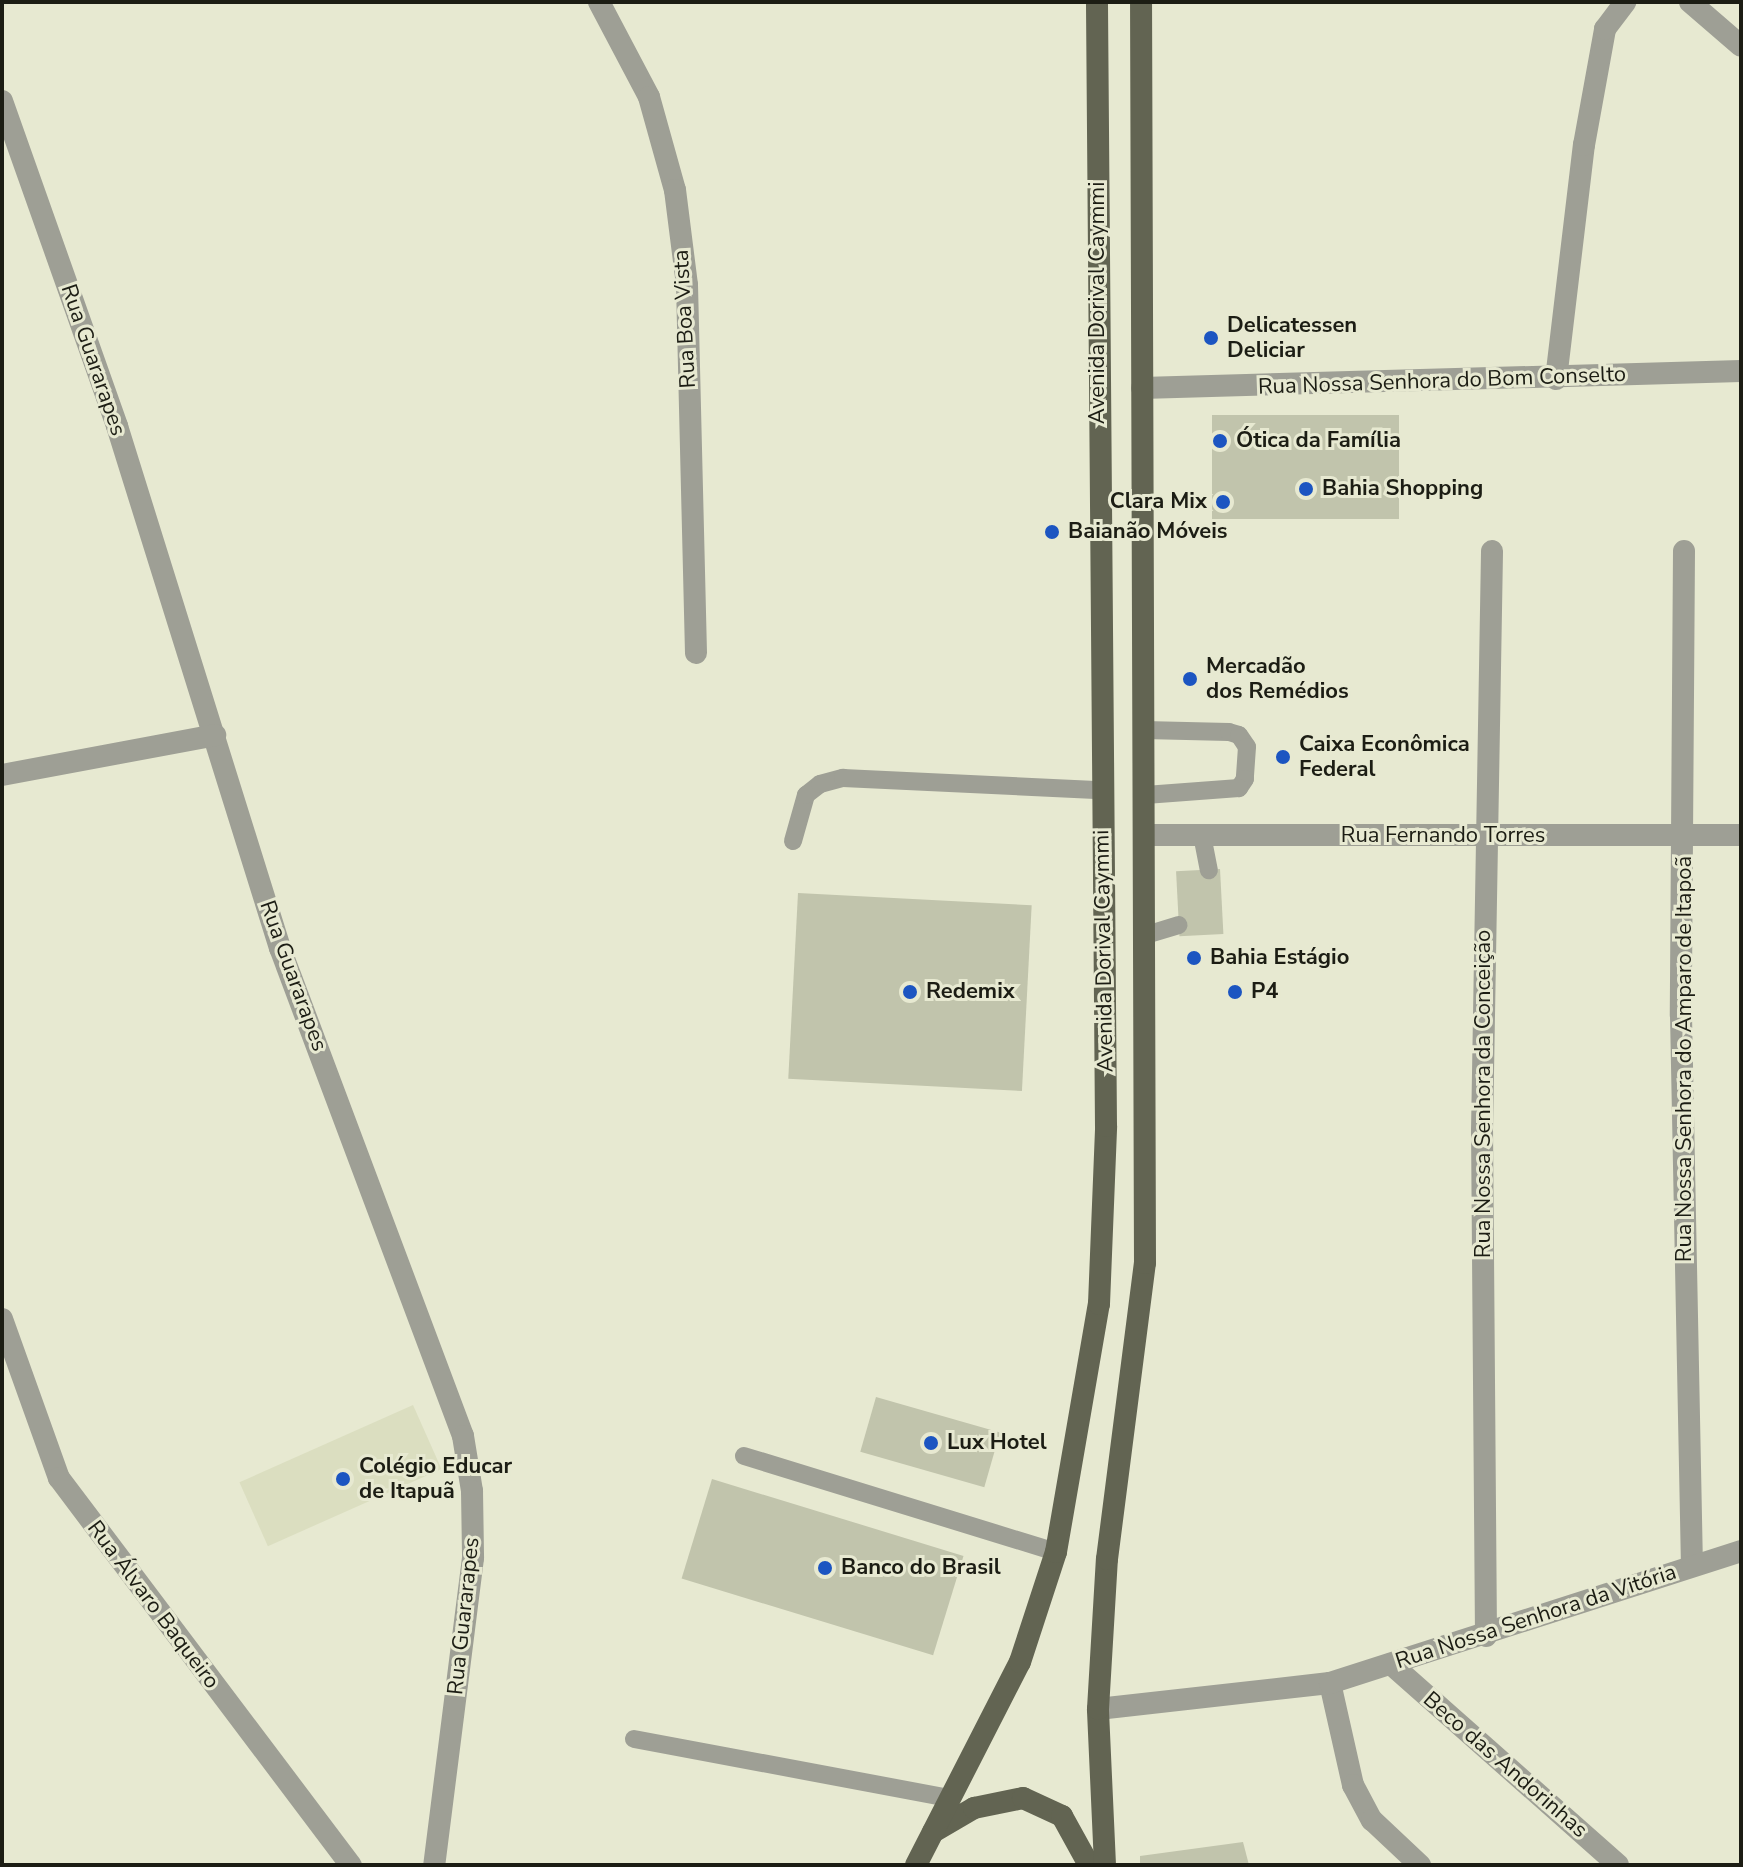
<!DOCTYPE html>
<html>
<head>
<meta charset="utf-8">
<style>
	body { margin:0 }
	#map { position:relative; width:1743px; height:1867px; overflow:hidden; background:#e7e9d1; font-family:"Nunito Sans",sans-serif }
	div>[style] { position:absolute }
	.built>* { inset:0; background:#dbdec0; transform-origin:0 0 }
	.building>* { inset:0; background:#c1c4ac; transform-origin:0 0 }
	.service>* { height:18px; margin:-9px; padding:0 9px; transform-origin:9px; border-radius:9px; background:#9e9f95 }
	.minor>* { height:22px; margin:-11px; padding:0 11px; transform-origin:11px; border-radius:11px; background:#9e9f95 }
	.primary>* { height:22px; margin:-11px; padding:0 11px; transform-origin:11px; border-radius:11px; background:#626452 }
	.dots>* { width:22px; height:22px; translate:-50% -50%; box-sizing:border-box; border:4px solid #e7e9d1; border-radius:50% }
	span { translate:-50% -50%; white-space:nowrap; text-align:center; line-height:1.15; -webkit-text-stroke:6px #e7e9d1; paint-order:stroke }
	.street-label { font-size:22px; color:#1c1d14 }
	.poi-label { font-size:22px; color:#1c1d14; font-weight:700 }
	.left { translate:0 -50%; text-align:left }
	.right { translate:-100% -50%; text-align:right }
	.frame { position:absolute; inset:0; border:4px solid #1c1d14; pointer-events:none }
</style>
</head>
<body>
<div id="map">
	<div class="built">
		<i style="left:413px;top:1405px;width:70px;height:190px;rotate:66deg"></i>
	</div>
	<div class="building">
		<i style="left:1399px;top:415px;width:104px;height:187px;rotate:90deg"></i>
		<i style="left:1220px;top:869px;width:65px;height:44px;rotate:87deg"></i>
		<i style="left:798px;top:893px;width:234px;height:186px;rotate:3deg"></i>
		<i style="left:876px;top:1397px;width:129px;height:57px;rotate:16deg"></i>
		<i style="left:712px;top:1479px;width:263px;height:104px;rotate:17deg"></i>
		<i style="clip-path:polygon(1243px 1842px,1249px 1865px,1140px 1865px,1140px 1856px)"></i>
	</div>
	<div class="service">
		<i style="left:1144px;top:730px;width:85px;rotate:1.3deg"></i>
		<i style="left:1229px;top:732px;width:10px;rotate:17deg"></i>
		<i style="left:1239px;top:735px;width:14px;rotate:56deg"></i>
		<i style="left:1247px;top:747px;width:32px;rotate:94deg"></i>
		<i style="left:1245px;top:779px;width:11px;rotate:124deg"></i>
		<i style="left:1239px;top:788px;width:94px;rotate:175.7deg"></i>
		<i style="left:1202px;top:835px;width:36px;rotate:79deg"></i>
		<i style="left:793px;top:841px;width:48px;rotate:-74.2deg"></i>
		<i style="left:806px;top:795px;width:18px;rotate:-38deg"></i>
		<i style="left:820px;top:784px;width:24px;rotate:-15deg"></i>
		<i style="left:843px;top:778px;width:258px;rotate:2.7deg"></i>
		<i style="left:1146px;top:935px;width:34px;rotate:-17deg"></i>
		<i style="left:744px;top:1456px;width:326px;rotate:17.1deg"></i>
		<i style="left:634px;top:1739px;width:321px;rotate:10.6deg"></i>
	</div>
	<div class="minor">
		<i style="left:599px;top:2px;width:107px;rotate:62.2deg"></i>
		<i style="left:649px;top:97px;width:97px;rotate:74.4deg"></i>
		<i style="left:675px;top:190px;width:96px;rotate:82.8deg"></i>
		<i style="left:687px;top:285px;width:368px;rotate:88.6deg"></i>
		<i style="left:1690px;top:2px;width:67px;rotate:40.8deg"></i>
		<i style="left:2px;top:101px;width:345px;rotate:70.5deg"></i>
		<i style="left:117px;top:426px;width:547px;rotate:72.66deg"></i>
		<i style="left:280px;top:948px;width:521px;rotate:69.44deg"></i>
		<i style="left:463px;top:1436px;width:56px;rotate:80.7deg"></i>
		<i style="left:472px;top:1491px;width:67px;rotate:89.1deg"></i>
		<i style="left:473px;top:1558px;width:309px;rotate:97.2deg"></i>
		<i style="left:1556px;top:379px;width:236px;rotate:-83.2deg"></i>
		<i style="left:1584px;top:145px;width:118px;rotate:-79.7deg"></i>
		<i style="left:1605px;top:29px;width:34px;rotate:-53deg"></i>
		<i style="left:1142px;top:388px;width:599px;rotate:-1.63deg"></i>
		<i style="left:1684px;top:551px;width:464px;rotate:90.4deg"></i>
		<i style="left:1681px;top:1015px;width:551px;rotate:88.86deg"></i>
		<i style="left:2px;top:775px;width:217px;rotate:-10.6deg"></i>
		<i style="left:1146px;top:835px;width:595px"></i>
		<i style="left:2px;top:1319px;width:169px;rotate:70.3deg"></i>
		<i style="left:59px;top:1478px;width:485px;rotate:53deg"></i>
		<i style="left:1486px;top:1636px;width:505px;rotate:-90.45deg"></i>
		<i style="left:1482px;top:1131px;width:580px;rotate:-89.01deg"></i>
		<i style="left:1391px;top:1664px;width:303px;rotate:41.5deg"></i>
		<i style="left:1330px;top:1683px;width:105px;rotate:77.3deg"></i>
		<i style="left:1353px;top:1785px;width:40px;rotate:62deg"></i>
		<i style="left:1372px;top:1820px;width:66px;rotate:43.2deg"></i>
		<i style="left:1098px;top:1709px;width:233px;rotate:-6.4deg"></i>
		<i style="left:1330px;top:1683px;width:432px;rotate:-17.8deg"></i>
	</div>
	<div class="primary">
		<i style="left:933px;top:1832px;width:48px;rotate:-30.3deg"></i>
		<i style="left:974px;top:1808px;width:50px;rotate:-11.5deg"></i>
		<i style="left:1023px;top:1798px;width:43px;rotate:24.8deg"></i>
		<i style="left:1062px;top:1816px;width:56px;rotate:61.1deg"></i>
		<i style="left:916px;top:1865px;width:228px;rotate:-62.9deg"></i>
		<i style="left:1020px;top:1662px;width:116px;rotate:-71.9deg"></i>
		<i style="left:1056px;top:1552px;width:252px;rotate:-80.2deg"></i>
		<i style="left:1099px;top:1304px;width:178px;rotate:-87.7deg"></i>
		<i style="left:1106px;top:1126px;width:1124px;rotate:-90.46deg"></i>
		<i style="left:1105px;top:1865px;width:156px;rotate:-92.6deg"></i>
		<i style="left:1098px;top:1709px;width:150px;rotate:-86.6deg"></i>
		<i style="left:1107px;top:1559px;width:298px;rotate:-82.7deg"></i>
		<i style="left:1145px;top:1263px;width:1261px;rotate:-90.18deg"></i>
	</div>
	<div class="dots">
		<i style="left:1211px;top:338px;background:#1c55c1"></i>
		<i style="left:1220px;top:441px;background:#1c55c1"></i>
		<i style="left:1306px;top:489px;background:#1c55c1"></i>
		<i style="left:1223px;top:502px;background:#1c55c1"></i>
		<i style="left:1052px;top:532px;background:#1c55c1"></i>
		<i style="left:1190px;top:679px;background:#1c55c1"></i>
		<i style="left:1283px;top:757px;background:#1c55c1"></i>
		<i style="left:1194px;top:958px;background:#1c55c1"></i>
		<i style="left:910px;top:992px;background:#1c55c1"></i>
		<i style="left:1235px;top:992px;background:#1c55c1"></i>
		<i style="left:931px;top:1443px;background:#1c55c1"></i>
		<i style="left:343px;top:1479px;background:#1c55c1"></i>
		<i style="left:825px;top:1568px;background:#1c55c1"></i>
	</div>
	<div class="street-label">
		<span style="left:1098px;top:303px;rotate:-90deg">Avenida Dorival Caymmi</span>
		<span style="left:685px;top:319px;rotate:-93deg">Rua Boa Vista</span>
		<span style="left:93px;top:360px;rotate:71deg">Rua Guararapes</span>
		<span style="left:1442px;top:381px;rotate:-2deg">Rua Nossa Senhora do Bom Conselto</span>
		<span style="left:1443px;top:836px">Rua Fernando Torres</span>
		<span style="left:1104px;top:951px;rotate:-91deg">Avenida Dorival Caymmi</span>
		<span style="left:293px;top:976px;rotate:70deg">Rua Guararapes</span>
		<span style="left:1685px;top:1059px;rotate:-90deg">Rua Nossa Senhora do Amparo de Itapoã</span>
		<span style="left:1484px;top:1094px;rotate:-90deg">Rua Nossa Senhora da Conceição</span>
		<span style="left:153px;top:1605px;rotate:53deg">Rua Álvaro Baqueiro</span>
		<span style="left:464px;top:1616px;rotate:-84deg">Rua Guararapes</span>
		<span style="left:1536px;top:1617px;rotate:-18deg">Rua Nossa Senhora da Vitória</span>
		<span style="left:1505px;top:1765px;rotate:41deg">Beco das Andorinhas</span>
	</div>
	<div class="poi-label">
		<span class="left" style="left:1227px;top:338px">Delicatessen<br>Deliciar</span>
		<span class="left" style="left:1236px;top:441px">Ótica da Família</span>
		<span class="left" style="left:1322px;top:489px">Bahia Shopping</span>
		<span class="right" style="left:1207px;top:502px">Clara Mix</span>
		<span class="left" style="left:1068px;top:532px">Baianão Móveis</span>
		<span class="left" style="left:1206px;top:679px">Mercadão<br>dos Remédios</span>
		<span class="left" style="left:1299px;top:757px">Caixa Econômica<br>Federal</span>
		<span class="left" style="left:1210px;top:958px">Bahia Estágio</span>
		<span class="left" style="left:926px;top:992px">Redemix</span>
		<span class="left" style="left:1251px;top:992px">P4</span>
		<span class="left" style="left:947px;top:1443px">Lux Hotel</span>
		<span class="left" style="left:359px;top:1479px">Colégio Educar<br>de Itapuã</span>
		<span class="left" style="left:841px;top:1568px">Banco do Brasil</span>
	</div>
	<div class="frame"></div>
</div>
</body>
</html>
